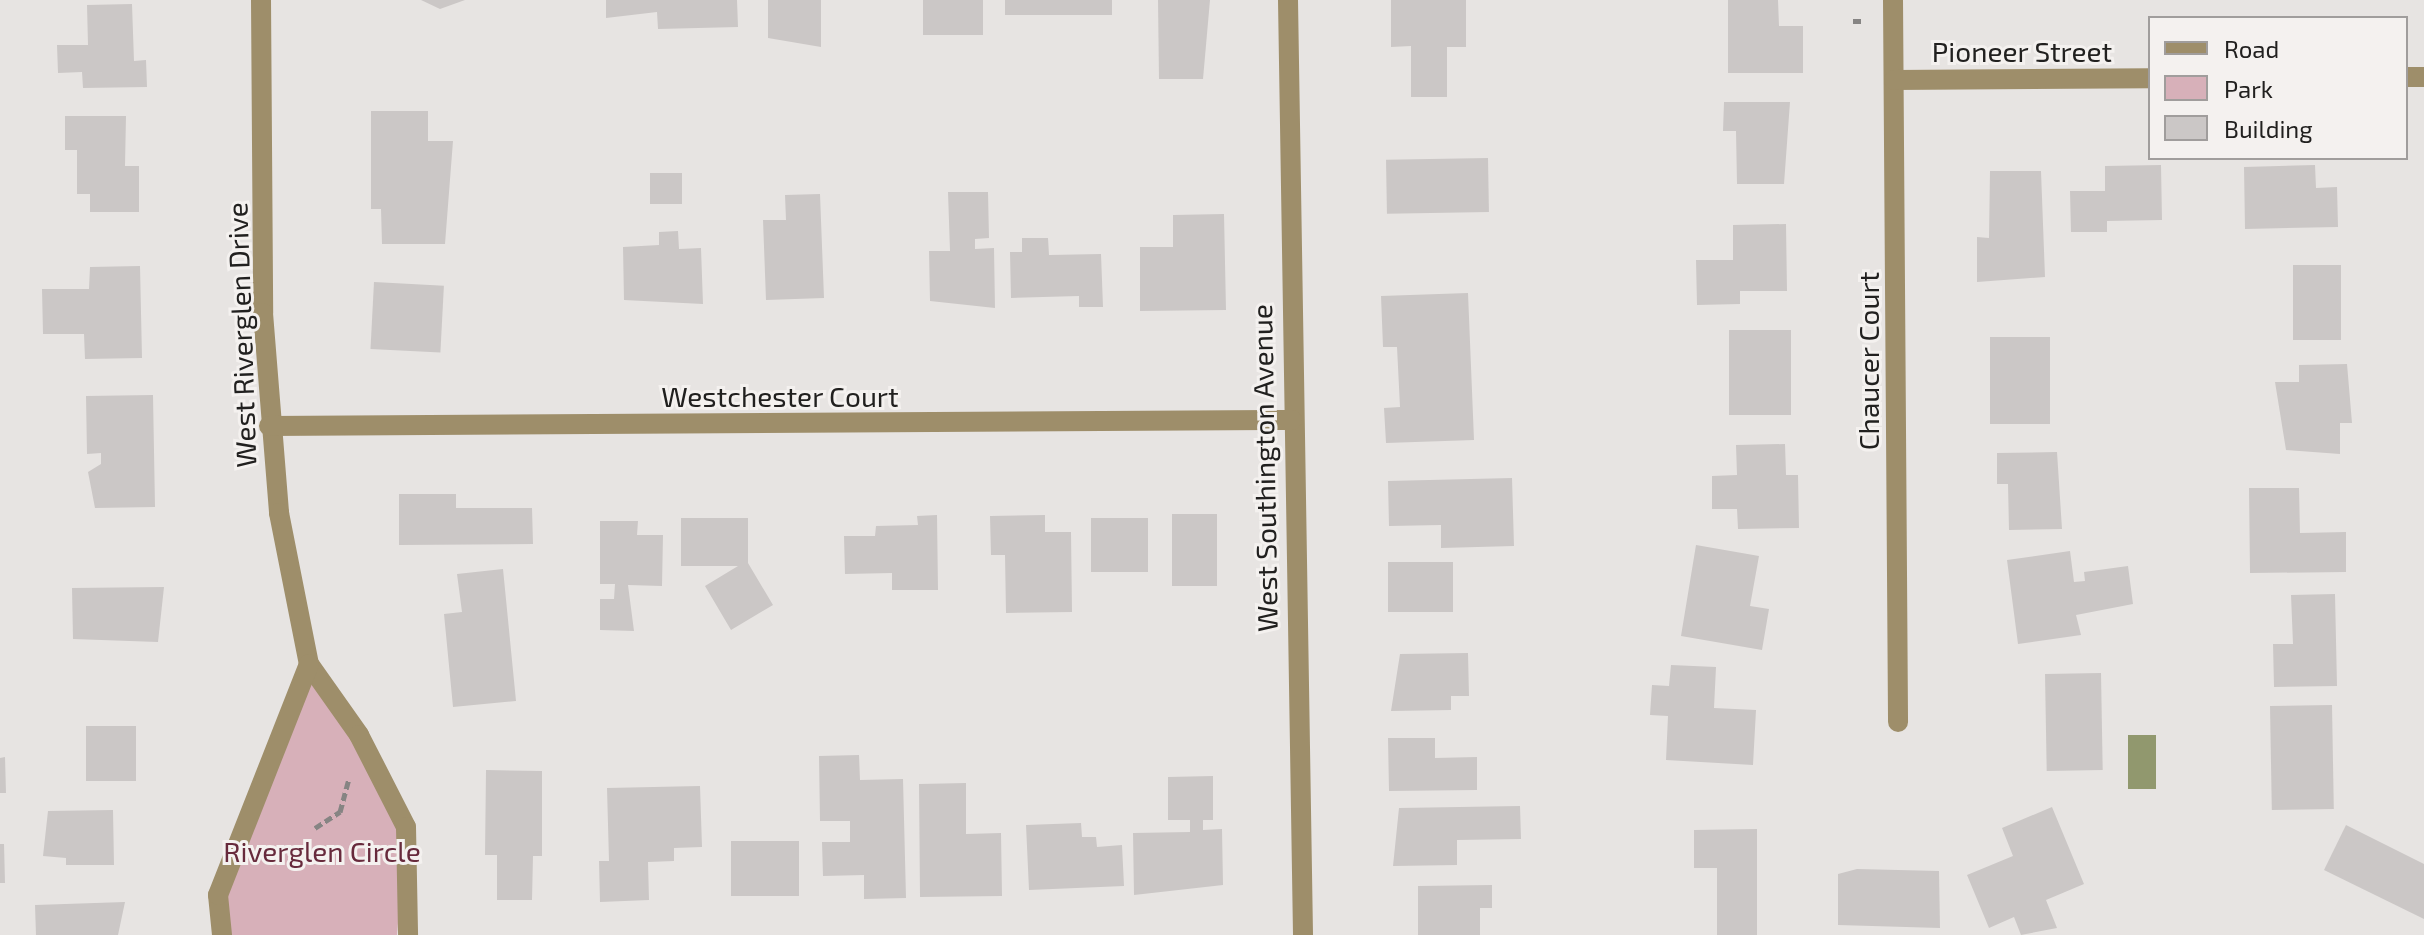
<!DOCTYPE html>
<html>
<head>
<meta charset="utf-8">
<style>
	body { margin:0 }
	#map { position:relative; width:2424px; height:935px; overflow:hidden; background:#e7e4e2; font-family:"Exo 2",sans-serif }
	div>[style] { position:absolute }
	.green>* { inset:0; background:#d7b0b9 }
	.water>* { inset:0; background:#91986e; transform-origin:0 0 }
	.building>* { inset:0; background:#cbc7c6; transform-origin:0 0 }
	.path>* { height:5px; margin-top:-2.5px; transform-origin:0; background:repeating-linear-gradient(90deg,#868483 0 8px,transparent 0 12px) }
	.minor>* { height:20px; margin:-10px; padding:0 10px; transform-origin:10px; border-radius:10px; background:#9e8e6a }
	span { translate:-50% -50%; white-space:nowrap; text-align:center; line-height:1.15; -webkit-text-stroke:6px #f4f1ef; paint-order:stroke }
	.street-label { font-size:28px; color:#21201f }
	.park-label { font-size:28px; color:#672a3c }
	.legend { position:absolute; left:2148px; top:16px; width:260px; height:144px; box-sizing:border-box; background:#f4f1ef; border:2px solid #a09d9c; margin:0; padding:10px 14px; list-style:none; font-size:24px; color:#21201f }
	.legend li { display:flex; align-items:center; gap:16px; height:40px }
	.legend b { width:40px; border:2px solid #a09d9c }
</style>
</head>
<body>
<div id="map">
	<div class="green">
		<i style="clip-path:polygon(309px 664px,406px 827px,397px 935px,222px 935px,218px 895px)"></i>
	</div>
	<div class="water">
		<i style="left:2128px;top:735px;width:28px;height:54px"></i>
	</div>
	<div class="building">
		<i style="clip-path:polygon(421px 0,465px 0,440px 9px)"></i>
		<i style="clip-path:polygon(606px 0,737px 0,738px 27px,658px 29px,657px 12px,606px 18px)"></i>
		<i style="clip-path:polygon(768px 0,821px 0,821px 47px,768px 38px)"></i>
		<i style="left:923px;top:0;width:60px;height:35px"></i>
		<i style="left:1005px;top:0;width:107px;height:15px"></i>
		<i style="clip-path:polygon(1158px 0,1210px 0,1203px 79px,1159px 79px)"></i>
		<i style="clip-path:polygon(1391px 0,1466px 0,1466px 47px,1447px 47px,1447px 97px,1411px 97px,1411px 46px,1391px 47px)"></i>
		<i style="clip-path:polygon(1728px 0,1778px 0,1779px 26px,1803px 26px,1803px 73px,1728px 73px)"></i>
		<i style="clip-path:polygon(132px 4px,134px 61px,146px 60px,147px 87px,83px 88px,82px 72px,58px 73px,57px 45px,88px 45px,87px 5px)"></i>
		<i style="clip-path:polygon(1724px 102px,1790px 102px,1784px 184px,1737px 184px,1736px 131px,1723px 131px)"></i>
		<i style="clip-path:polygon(371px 111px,428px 111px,428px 141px,453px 141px,445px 244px,382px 244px,381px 209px,371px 209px)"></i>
		<i style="clip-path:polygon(65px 116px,126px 116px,125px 166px,139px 166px,139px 212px,90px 212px,90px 194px,77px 194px,77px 150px,65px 150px)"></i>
		<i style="left:1488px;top:158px;width:54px;height:102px;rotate:89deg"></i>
		<i style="clip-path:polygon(2161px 165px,2162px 220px,2107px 221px,2107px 232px,2071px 232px,2070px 191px,2105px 191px,2105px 166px)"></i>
		<i style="clip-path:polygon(2315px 165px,2316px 188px,2337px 187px,2338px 227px,2245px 229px,2244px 167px)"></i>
		<i style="clip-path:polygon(1990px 171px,2041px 171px,2045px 277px,1977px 282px,1977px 237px,1989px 238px)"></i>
		<i style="left:650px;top:173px;width:32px;height:31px"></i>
		<i style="clip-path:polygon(948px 192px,988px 192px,989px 238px,975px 239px,975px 249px,994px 248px,995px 308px,930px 301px,929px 251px,950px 251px)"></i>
		<i style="clip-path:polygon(820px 194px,824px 298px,766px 300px,763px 220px,786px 220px,785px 195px)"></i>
		<i style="clip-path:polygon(1224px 214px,1226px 310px,1140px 311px,1140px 247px,1173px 247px,1173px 215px)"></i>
		<i style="clip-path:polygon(1786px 224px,1787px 291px,1740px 291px,1740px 304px,1697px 305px,1696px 260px,1733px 260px,1733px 225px)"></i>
		<i style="clip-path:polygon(678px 231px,679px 249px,701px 248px,703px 304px,624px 300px,623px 247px,659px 245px,659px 232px)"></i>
		<i style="clip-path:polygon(1022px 238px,1048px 238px,1049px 255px,1101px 254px,1103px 307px,1079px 307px,1079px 296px,1011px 298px,1010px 252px,1022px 252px)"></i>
		<i style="left:2293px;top:265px;width:48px;height:75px"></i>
		<i style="clip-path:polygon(140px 266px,142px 358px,85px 359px,84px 334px,43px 334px,42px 289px,89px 289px,90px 267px)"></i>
		<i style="left:374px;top:282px;width:70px;height:67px;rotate:3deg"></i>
		<i style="clip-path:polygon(1468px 293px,1474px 440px,1386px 443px,1384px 408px,1400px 407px,1397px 347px,1383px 347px,1381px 296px)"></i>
		<i style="left:1729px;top:330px;width:62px;height:85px"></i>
		<i style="left:1990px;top:337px;width:60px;height:87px"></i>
		<i style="clip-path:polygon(2347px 364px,2352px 423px,2340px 423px,2340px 454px,2286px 450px,2275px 382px,2299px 382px,2299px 365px)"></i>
		<i style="clip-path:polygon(153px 395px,155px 507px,95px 508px,88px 472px,101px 464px,101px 453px,87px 454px,86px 396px)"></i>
		<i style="clip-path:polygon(1785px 444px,1786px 475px,1798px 475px,1799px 528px,1738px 529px,1737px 509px,1712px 509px,1712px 476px,1737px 475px,1736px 445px)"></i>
		<i style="clip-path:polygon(2057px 452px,2062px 529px,2009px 530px,2008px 484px,1997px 484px,1997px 453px)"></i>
		<i style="clip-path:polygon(1512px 478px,1514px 546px,1441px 548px,1441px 525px,1389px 526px,1388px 481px)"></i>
		<i style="clip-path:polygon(2249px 488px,2299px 488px,2300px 533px,2346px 532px,2346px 572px,2250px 573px)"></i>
		<i style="clip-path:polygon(399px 494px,456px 494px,456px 508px,532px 508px,533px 544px,399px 545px)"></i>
		<i style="left:1172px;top:514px;width:45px;height:72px"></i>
		<i style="clip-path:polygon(937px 515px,938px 590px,892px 590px,892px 573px,845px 574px,844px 536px,875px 536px,876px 526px,918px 525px,917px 516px)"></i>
		<i style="clip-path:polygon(1045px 515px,1045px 532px,1071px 532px,1072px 612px,1006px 613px,1005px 555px,991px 555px,990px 516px)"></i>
		<i style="clip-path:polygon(681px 518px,748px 518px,748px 563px,773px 605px,731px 630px,705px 586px,738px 566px,681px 566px)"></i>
		<i style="left:1091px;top:518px;width:57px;height:54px"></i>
		<i style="clip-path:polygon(600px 521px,638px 521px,637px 535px,663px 535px,662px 586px,628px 585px,634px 631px,600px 630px,600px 599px,614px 599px,615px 584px,600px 584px)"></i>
		<i style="clip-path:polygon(1696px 545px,1759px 556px,1750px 606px,1769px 609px,1762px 650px,1681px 636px)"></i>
		<i style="clip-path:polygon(2070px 551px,2074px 582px,2085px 581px,2084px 572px,2128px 566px,2133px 604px,2076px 615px,2081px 635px,2018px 644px,2007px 560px)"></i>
		<i style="left:1388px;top:562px;width:65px;height:50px"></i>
		<i style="clip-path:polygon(503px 569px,516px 701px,453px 707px,444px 614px,462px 612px,457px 574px)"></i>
		<i style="clip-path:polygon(164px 587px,158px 642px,73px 639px,72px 588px)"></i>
		<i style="clip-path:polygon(2335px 594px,2337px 686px,2274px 687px,2273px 644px,2293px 644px,2291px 595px)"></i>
		<i style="clip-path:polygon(1468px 653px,1469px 696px,1451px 696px,1451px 710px,1391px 711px,1400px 654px)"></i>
		<i style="clip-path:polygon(1671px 665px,1716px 667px,1714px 708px,1756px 710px,1753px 765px,1666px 760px,1668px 716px,1650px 715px,1652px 685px,1669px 686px)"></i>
		<i style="left:2101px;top:673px;width:97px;height:56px;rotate:89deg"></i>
		<i style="left:2332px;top:705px;width:104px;height:62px;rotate:89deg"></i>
		<i style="left:136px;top:726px;width:55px;height:50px;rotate:90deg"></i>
		<i style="clip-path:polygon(1388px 738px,1435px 738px,1435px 758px,1477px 757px,1477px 790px,1389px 791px)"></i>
		<i style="clip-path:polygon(859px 755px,860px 780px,903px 779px,906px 898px,864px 899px,864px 875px,823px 876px,822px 842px,850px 842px,850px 821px,820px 821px,819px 756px)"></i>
		<i style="clip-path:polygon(5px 757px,6px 793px,0 793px,0 758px)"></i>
		<i style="clip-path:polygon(486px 770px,542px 771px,542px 856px,533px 856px,532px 900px,497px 900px,497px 855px,485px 855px)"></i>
		<i style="clip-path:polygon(1213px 776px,1213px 820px,1203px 820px,1203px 830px,1222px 829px,1223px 885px,1134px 895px,1133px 833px,1190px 832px,1190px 820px,1168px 820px,1168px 777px)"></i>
		<i style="clip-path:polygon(966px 783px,966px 834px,1001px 833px,1002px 896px,920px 897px,919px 784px)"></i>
		<i style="clip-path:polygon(700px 786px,702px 847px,674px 848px,674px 861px,648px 862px,649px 900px,600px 902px,599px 861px,609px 861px,607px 788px)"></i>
		<i style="clip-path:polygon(1520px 806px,1521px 839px,1457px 840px,1457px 865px,1393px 866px,1399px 808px)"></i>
		<i style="clip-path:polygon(2052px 807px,2084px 884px,2046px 900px,2057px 928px,2021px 935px,2014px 917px,1989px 928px,1967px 875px,2013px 856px,2002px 828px)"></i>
		<i style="clip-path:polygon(113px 810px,114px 865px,66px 865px,66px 858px,43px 856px,48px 811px)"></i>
		<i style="clip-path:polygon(1081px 823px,1082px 837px,1096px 837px,1097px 847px,1122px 845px,1124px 886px,1029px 890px,1026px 825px)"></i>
		<i style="clip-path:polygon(2346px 825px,2424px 864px,2424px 919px,2324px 870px)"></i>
		<i style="clip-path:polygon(1757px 829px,1757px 935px,1717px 935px,1717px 868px,1694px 868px,1694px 830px)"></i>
		<i style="left:731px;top:841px;width:68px;height:55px"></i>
		<i style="clip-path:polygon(0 844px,4px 844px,5px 883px,0 883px)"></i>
		<i style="clip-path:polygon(1857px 869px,1939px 871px,1940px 928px,1838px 925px,1838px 874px)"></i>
		<i style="clip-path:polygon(1492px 885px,1492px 908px,1480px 908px,1480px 935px,1418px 935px,1418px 886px)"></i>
		<i style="clip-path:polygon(125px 902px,118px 935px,36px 935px,35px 905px)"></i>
	</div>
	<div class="path">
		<i style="left:2406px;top:20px;width:2px"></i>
		<i style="left:1853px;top:21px;width:12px"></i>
		<i style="left:315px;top:828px;width:30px;rotate:-33deg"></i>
		<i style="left:340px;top:812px;width:34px;rotate:-75deg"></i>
	</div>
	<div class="minor">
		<i style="left:261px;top:0;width:313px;rotate:89.6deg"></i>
		<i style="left:263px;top:313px;width:201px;rotate:85.4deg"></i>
		<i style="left:279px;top:513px;width:154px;rotate:78.8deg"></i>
		<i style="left:309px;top:664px;width:87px;rotate:54.8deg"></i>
		<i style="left:359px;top:735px;width:103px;rotate:62.9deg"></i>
		<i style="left:406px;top:827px;width:108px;rotate:88.9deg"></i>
		<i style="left:1288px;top:0;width:935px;rotate:89.08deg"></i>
		<i style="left:1893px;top:0;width:722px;rotate:89.6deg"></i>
		<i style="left:2406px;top:77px;width:18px"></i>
		<i style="left:1894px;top:80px;width:256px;rotate:-0.4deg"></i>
		<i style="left:269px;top:426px;width:1023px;rotate:-0.34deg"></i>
		<i style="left:222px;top:935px;width:40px;rotate:-95.7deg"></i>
		<i style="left:218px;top:895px;width:248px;rotate:-68.5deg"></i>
	</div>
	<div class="street-label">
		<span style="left:2022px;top:51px">Pioneer Street</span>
		<span style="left:241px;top:335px;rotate:-92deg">West Riverglen Drive</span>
		<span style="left:1868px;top:361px;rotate:-90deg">Chaucer Court</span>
		<span style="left:780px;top:396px">Westchester Court</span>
		<span style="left:1264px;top:468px;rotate:-91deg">West Southington Avenue</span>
	</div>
	<div class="park-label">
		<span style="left:322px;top:851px">Riverglen Circle</span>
	</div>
	<ul class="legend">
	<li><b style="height:10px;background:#9e8e6a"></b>Road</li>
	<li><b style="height:22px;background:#d7b0b9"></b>Park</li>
	<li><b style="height:22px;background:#cbc7c6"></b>Building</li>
	</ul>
</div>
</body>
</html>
